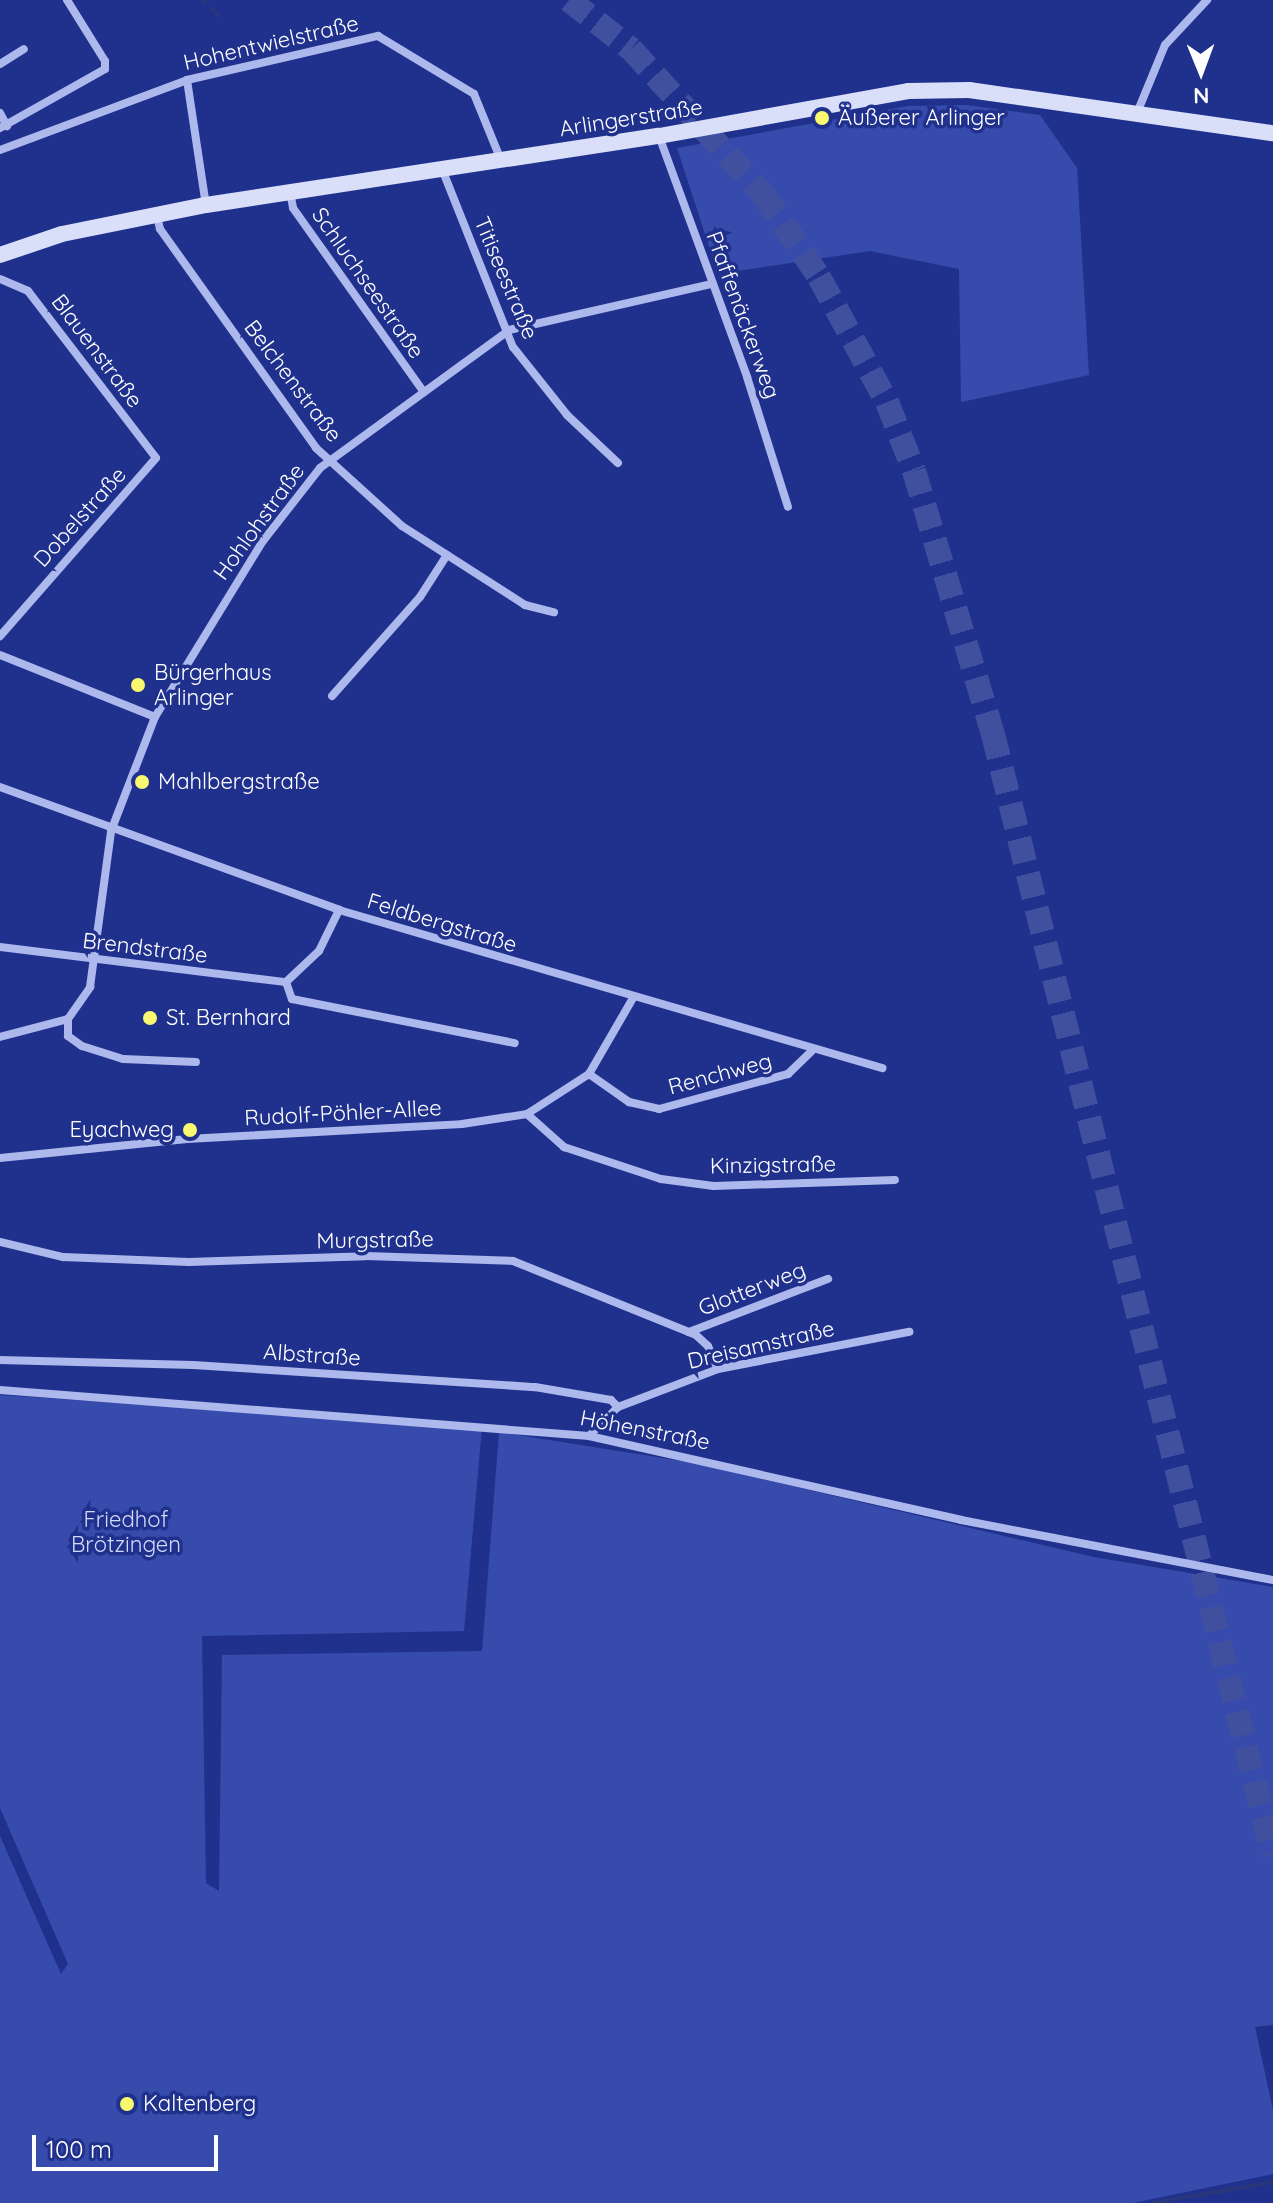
<!DOCTYPE html>
<html>
<head>
<meta charset="utf-8">
<style>
	body { margin:0 }
	#map { position:relative; width:1273px; height:2203px; overflow:hidden; background:#20318d; font-family:Quicksand,sans-serif }
	div>[style] { position:absolute }
	.green>* { inset:0; background:#374bac }
	.stream>* { height:4px; margin:-2px; padding:0 2px; transform-origin:2px; border-radius:2px; background:#2a367c }
	.highway-tunnel>* { height:24px; margin-top:-12px; transform-origin:0; background:repeating-linear-gradient(90deg,#41509e 0 24px,transparent 0 36px) }
	.street>* { height:8px; margin:-4px; padding:0 4px; transform-origin:4px; border-radius:4px; background:#adb8ec }
	.secondary>* { height:16px; margin:-8px; padding:0 8px; transform-origin:8px; border-radius:8px; background:#d9def9 }
	.dots>* { width:22px; height:22px; translate:-50% -50%; box-sizing:border-box; border:4px solid #20318d; border-radius:50% }
	span { translate:-50% -50%; white-space:nowrap; text-align:center; line-height:1.15; -webkit-text-stroke:7px #20318d; paint-order:stroke }
	.street-label { font-size:22px; color:#fff }
	.poi-label { font-size:22px; color:#fff }
	.left { translate:0 -50%; text-align:left }
	.right { translate:-100% -50%; text-align:right }
	.park-label { font-size:22px; color:#d3d9f9 }
	.north { position:absolute; left:1161px; top:32px; width:80px; height:80px; -webkit-text-stroke:6px #20318d; paint-order:stroke; rotate:179deg; font-size:22px; font-weight:700; line-height:32px; text-align:center; color:#fff }
	.north::after { content:''; display:block; margin:auto; width:28px; height:36px; background:#fff; clip-path:polygon(50% 0,100% 100%,50% 72%,0 100%) }
	.scale { position:absolute; left:32px; top:2135px; width:186px; height:36px; box-sizing:border-box; border:4px solid #fff; border-top:0; padding-left:10px; font-size:24px; line-height:28px; white-space:nowrap; color:#fff; -webkit-text-stroke:6px #20318d; paint-order:stroke }
</style>
</head>
<body>
<div id="map">
	<div class="green">
		<i style="clip-path:polygon(966px 105px,1040px 115px,1077px 168px,1089px 375px,961px 402px,959px 269px,870px 251px,718px 274px,677px 148px,908px 106px)"></i>
		<i style="clip-path:polygon(0 1395px,482px 1427px,464px 1631px,202px 1636px,206px 1883px,219px 1891px,222px 1655px,482px 1651px,499px 1432px,694px 1463px,1094px 1557px,1273px 1587px,1273px 2025px,1255px 2027px,1273px 2110px,1273px 2174px,1133px 2203px,0 2203px,0 1836px,61px 1974px,68px 1964px,0 1808px)"></i>
	</div>
	<div class="stream">
		<i style="left:203px;top:0;width:3px;rotate:45deg"></i>
		<i style="left:212px;top:9px;width:9px;rotate:49deg"></i>
		<i style="left:1153px;top:2203px;width:122px;rotate:-9.9deg"></i>
	</div>
	<div class="highway-tunnel">
		<i style="left:569px;top:0;width:79px;rotate:38.3deg"></i>
		<i style="left:631px;top:49px;width:196px;rotate:47.7deg"></i>
		<i style="left:763px;top:194px;width:100px;rotate:56deg"></i>
		<i style="left:819px;top:277px;width:142px;rotate:61.5deg"></i>
		<i style="left:887px;top:402px;width:74px;rotate:68.6deg"></i>
		<i style="left:914px;top:471px;width:275px;rotate:73.3deg"></i>
		<i style="left:993px;top:734px;width:1155px;rotate:75.98deg"></i>
	</div>
	<div class="street">
		<i style="left:0;top:64px;width:28px;rotate:-32deg"></i>
		<i style="left:187px;top:80px;width:126px;rotate:81.4deg"></i>
		<i style="left:0;top:113px;width:15px;rotate:62deg"></i>
		<i style="left:1137px;top:113px;width:74px;rotate:-67.6deg"></i>
		<i style="left:1165px;top:45px;width:62px;rotate:-47deg"></i>
		<i style="left:0;top:128px;width:120px;rotate:-29.3deg"></i>
		<i style="left:105px;top:69px;width:8px;rotate:-90deg"></i>
		<i style="left:105px;top:61px;width:72px;rotate:-121.9deg"></i>
		<i style="left:659px;top:136px;width:257px;rotate:69.9deg"></i>
		<i style="left:747px;top:377px;width:136px;rotate:72.5deg"></i>
		<i style="left:0;top:150px;width:200px;rotate:-20.5deg"></i>
		<i style="left:187px;top:80px;width:196px;rotate:-13deg"></i>
		<i style="left:378px;top:36px;width:112px;rotate:31.1deg"></i>
		<i style="left:474px;top:94px;width:71px;rotate:67.8deg"></i>
		<i style="left:442px;top:169px;width:192px;rotate:68.3deg"></i>
		<i style="left:513px;top:347px;width:87px;rotate:51.5deg"></i>
		<i style="left:567px;top:415px;width:70px;rotate:43.3deg"></i>
		<i style="left:290px;top:192px;width:16px;rotate:79deg"></i>
		<i style="left:293px;top:208px;width:226px;rotate:54.6deg"></i>
		<i style="left:157px;top:216px;width:13px;rotate:77deg"></i>
		<i style="left:160px;top:229px;width:269px;rotate:54.5deg"></i>
		<i style="left:316px;top:448px;width:116px;rotate:42.2deg"></i>
		<i style="left:402px;top:526px;width:146px;rotate:32.7deg"></i>
		<i style="left:525px;top:605px;width:30px;rotate:14deg"></i>
		<i style="left:0;top:279px;width:30px;rotate:23deg"></i>
		<i style="left:28px;top:291px;width:210px;rotate:52.5deg"></i>
		<i style="left:156px;top:458px;width:237px;rotate:131.2deg"></i>
		<i style="left:0;top:655px;width:167px;rotate:21.8deg"></i>
		<i style="left:332px;top:696px;width:132px;rotate:-48.4deg"></i>
		<i style="left:420px;top:597px;width:50px;rotate:-57.3deg"></i>
		<i style="left:0;top:787px;width:361px;rotate:19.9deg"></i>
		<i style="left:339px;top:910px;width:566px;rotate:16.22deg"></i>
		<i style="left:0;top:947px;width:288px;rotate:7deg"></i>
		<i style="left:286px;top:982px;width:18px;rotate:71deg"></i>
		<i style="left:292px;top:999px;width:227px;rotate:11.2deg"></i>
		<i style="left:286px;top:982px;width:45px;rotate:-43.2deg"></i>
		<i style="left:319px;top:951px;width:46px;rotate:-64deg"></i>
		<i style="left:68px;top:1019px;width:17px;rotate:90deg"></i>
		<i style="left:68px;top:1036px;width:17px;rotate:36deg"></i>
		<i style="left:82px;top:1046px;width:43px;rotate:17.6deg"></i>
		<i style="left:123px;top:1059px;width:73px;rotate:2.4deg"></i>
		<i style="left:0;top:1037px;width:70px;rotate:-14.8deg"></i>
		<i style="left:68px;top:1019px;width:39px;rotate:-55deg"></i>
		<i style="left:90px;top:987px;width:157px;rotate:-82.3deg"></i>
		<i style="left:111px;top:831px;width:122px;rotate:-68.9deg"></i>
		<i style="left:155px;top:717px;width:206px;rotate:-58.5deg"></i>
		<i style="left:263px;top:541px;width:93px;rotate:-52deg"></i>
		<i style="left:320px;top:468px;width:234px;rotate:-36.1deg"></i>
		<i style="left:509px;top:330px;width:207px;rotate:-12.8deg"></i>
		<i style="left:589px;top:1074px;width:49px;rotate:35deg"></i>
		<i style="left:629px;top:1102px;width:31px;rotate:13deg"></i>
		<i style="left:659px;top:1109px;width:134px;rotate:-15.2deg"></i>
		<i style="left:788px;top:1074px;width:35px;rotate:-44deg"></i>
		<i style="left:527px;top:1114px;width:50px;rotate:41.7deg"></i>
		<i style="left:564px;top:1147px;width:102px;rotate:18.3deg"></i>
		<i style="left:661px;top:1179px;width:53px;rotate:7.5deg"></i>
		<i style="left:714px;top:1186px;width:181px;rotate:-1.9deg"></i>
		<i style="left:0;top:1158px;width:188px;rotate:-5.8deg"></i>
		<i style="left:187px;top:1139px;width:275px;rotate:-3.1deg"></i>
		<i style="left:462px;top:1124px;width:66px;rotate:-8.7deg"></i>
		<i style="left:527px;top:1114px;width:74px;rotate:-32.8deg"></i>
		<i style="left:589px;top:1074px;width:88px;rotate:-59.9deg"></i>
		<i style="left:0;top:1242px;width:65px;rotate:13.4deg"></i>
		<i style="left:63px;top:1257px;width:126px;rotate:2.3deg"></i>
		<i style="left:189px;top:1262px;width:177px;rotate:-1.9deg"></i>
		<i style="left:366px;top:1256px;width:147px;rotate:1.9deg"></i>
		<i style="left:513px;top:1261px;width:197px;rotate:22deg"></i>
		<i style="left:696px;top:1335px;width:16px;rotate:43deg"></i>
		<i style="left:708px;top:1346px;width:25px;rotate:67deg"></i>
		<i style="left:689px;top:1332px;width:149px;rotate:-20.9deg"></i>
		<i style="left:0;top:1360px;width:193px;rotate:1.5deg"></i>
		<i style="left:193px;top:1365px;width:343px;rotate:3.7deg"></i>
		<i style="left:535px;top:1387px;width:77px;rotate:9.7deg"></i>
		<i style="left:611px;top:1400px;width:10px;rotate:45deg"></i>
		<i style="left:0;top:1390px;width:591px;rotate:4.47deg"></i>
		<i style="left:589px;top:1436px;width:381px;rotate:12.7deg"></i>
		<i style="left:961px;top:1520px;width:318px;rotate:10.9deg"></i>
		<i style="left:589px;top:1436px;width:41px;rotate:-45deg"></i>
		<i style="left:618px;top:1407px;width:107px;rotate:-20.8deg"></i>
		<i style="left:718px;top:1369px;width:195px;rotate:-11deg"></i>
	</div>
	<div class="secondary">
		<i style="left:0;top:255px;width:65px;rotate:-18.7deg"></i>
		<i style="left:62px;top:234px;width:147px;rotate:-11.4deg"></i>
		<i style="left:206px;top:205px;width:458px;rotate:-8.7deg"></i>
		<i style="left:659px;top:136px;width:253px;rotate:-10.2deg"></i>
		<i style="left:908px;top:91px;width:61px;rotate:-0.9deg"></i>
		<i style="left:969px;top:90px;width:307px;rotate:8.1deg"></i>
	</div>
	<div class="dots">
		<i style="left:822px;top:118px;background:#f9f86e"></i>
		<i style="left:138px;top:685px;background:#f9f86e"></i>
		<i style="left:142px;top:782px;background:#f9f86e"></i>
		<i style="left:150px;top:1018px;background:#f9f86e"></i>
		<i style="left:190px;top:1130px;background:#f9f86e"></i>
		<i style="left:127px;top:2104px;background:#f9f86e"></i>
	</div>
	<div class="street-label">
		<span style="left:271px;top:43px;rotate:-13deg">Hohentwielstraße</span>
		<span style="left:631px;top:118px;rotate:-9deg">Arlingerstraße</span>
		<span style="left:506px;top:278px;rotate:67deg">Titiseestraße</span>
		<span style="left:368px;top:283px;rotate:55deg">Schluchseestraße</span>
		<span style="left:743px;top:315px;rotate:70deg">Pfaffenäckerweg</span>
		<span style="left:97px;top:351px;rotate:53deg">Blauenstraße</span>
		<span style="left:293px;top:381px;rotate:53deg">Belchenstraße</span>
		<span style="left:80px;top:517px;rotate:-48deg">Dobelstraße</span>
		<span style="left:259px;top:522px;rotate:-54deg">Hohlohstraße</span>
		<span style="left:442px;top:923px;rotate:17deg">Feldbergstraße</span>
		<span style="left:145px;top:948px;rotate:7deg">Brendstraße</span>
		<span style="left:720px;top:1074px;rotate:-15deg">Renchweg</span>
		<span style="left:343px;top:1113px;rotate:-3deg">Rudolf-Pöhler-Allee</span>
		<span style="left:773px;top:1165px;rotate:-1deg">Kinzigstraße</span>
		<span style="left:375px;top:1240px;rotate:-1deg">Murgstraße</span>
		<span style="left:752px;top:1289px;rotate:-21deg">Glotterweg</span>
		<span style="left:761px;top:1345px;rotate:-13deg">Dreisamstraße</span>
		<span style="left:312px;top:1355px;rotate:4deg">Albstraße</span>
		<span style="left:645px;top:1430px;rotate:11deg">Höhenstraße</span>
	</div>
	<div class="poi-label">
		<span class="left" style="left:838px;top:118px">Äußerer Arlinger</span>
		<span class="left" style="left:154px;top:685px">Bürgerhaus<br>Arlinger</span>
		<span class="left" style="left:158px;top:782px">Mahlbergstraße</span>
		<span class="left" style="left:166px;top:1018px">St. Bernhard</span>
		<span class="right" style="left:174px;top:1130px">Eyachweg</span>
		<span class="left" style="left:143px;top:2104px">Kaltenberg</span>
	</div>
	<div class="park-label">
		<span style="left:126px;top:1532px">Friedhof<br>Brötzingen</span>
	</div>
	<div class="north">N</div>
	<div class="scale">100 m</div>
</div>
</body>
</html>
